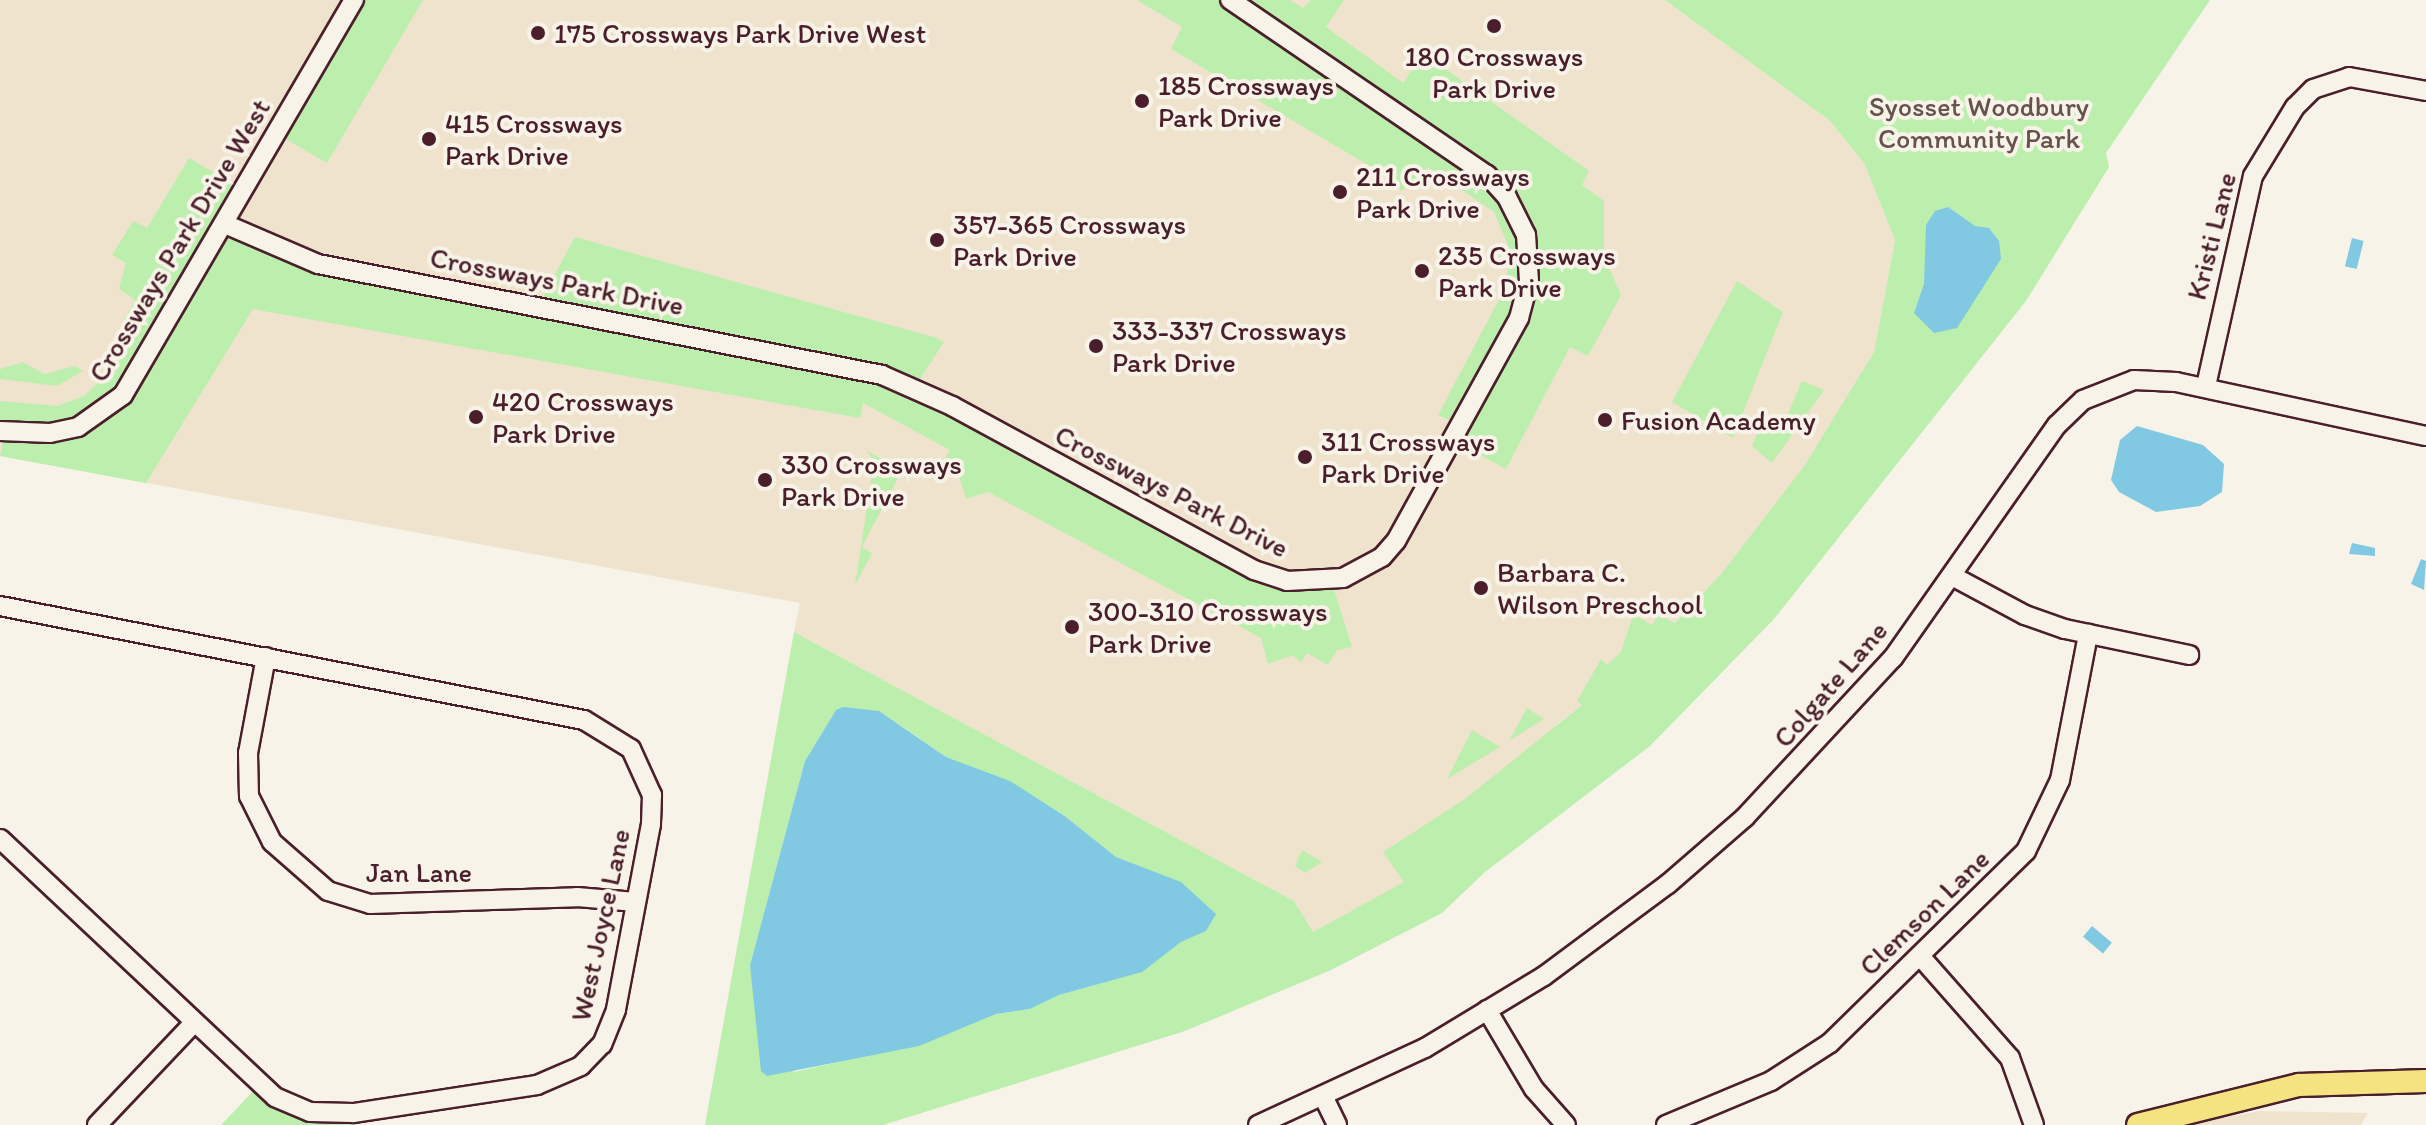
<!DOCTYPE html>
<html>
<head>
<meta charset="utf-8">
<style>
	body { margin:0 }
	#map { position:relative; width:2426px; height:1125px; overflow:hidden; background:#f7f3e8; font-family:Itim,sans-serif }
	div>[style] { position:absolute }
	.built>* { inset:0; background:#f0e3ce }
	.green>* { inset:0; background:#bceeae }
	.water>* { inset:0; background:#81c9e2; transform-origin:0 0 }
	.roads { filter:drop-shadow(2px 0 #4a1f2b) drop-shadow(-2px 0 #4a1f2b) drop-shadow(0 2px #4a1f2b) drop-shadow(0 -2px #4a1f2b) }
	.minor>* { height:18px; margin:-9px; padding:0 9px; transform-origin:9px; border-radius:9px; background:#f7f3e8 }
	.major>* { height:22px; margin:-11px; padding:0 11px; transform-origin:11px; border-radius:11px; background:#f5e382 }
	.dots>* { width:22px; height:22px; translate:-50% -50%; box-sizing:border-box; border:4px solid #f7f3e8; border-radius:50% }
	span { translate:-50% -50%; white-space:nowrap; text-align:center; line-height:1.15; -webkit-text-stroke:8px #f7f3e8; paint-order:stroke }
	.poi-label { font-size:28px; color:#4a1f2b }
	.left { translate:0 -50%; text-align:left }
	.park-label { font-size:28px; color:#66534c }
	.street-label { font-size:28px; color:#4a1f2b }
</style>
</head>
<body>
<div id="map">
	<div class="built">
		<i style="clip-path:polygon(0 0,1665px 0,1829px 120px,1864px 163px,1895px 240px,1874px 352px,1806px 467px,1723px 572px,1636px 663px,1555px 726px,1405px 882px,1312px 933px,1294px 901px,794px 632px,800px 603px,0 456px)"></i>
		<i style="clip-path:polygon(2260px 1111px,2368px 1113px,2361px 1125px,2183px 1125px)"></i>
	</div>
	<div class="green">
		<i style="clip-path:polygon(354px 0,423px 0,327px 163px,277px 134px)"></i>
		<i style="clip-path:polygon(1137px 0,1290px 0,1303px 8px,1311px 0,1344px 0,1326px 27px,1403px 83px,1423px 53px,1589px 171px,1582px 185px,1604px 201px,1604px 256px,1621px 295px,1588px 356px,1570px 347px,1506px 469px,1453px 440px,1460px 425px,1438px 415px,1505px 288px,1510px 250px,1494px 212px,1428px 167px,1401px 191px,1390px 178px,1171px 49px,1182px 27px)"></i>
		<i style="clip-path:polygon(evenodd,1665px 0,2210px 0,2106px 153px,2109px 167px,2026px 301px,1774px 619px,1650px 746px,1485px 872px,1442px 913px,1331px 970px,1185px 1031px,883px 1125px,705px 1125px,794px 632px,1294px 901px,1313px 932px,1404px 882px,1383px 852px,1465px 799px,1582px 705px,1577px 701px,1601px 659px,1607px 665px,1621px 652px,1633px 615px,1627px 599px,1639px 605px,1635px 615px,1652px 625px,1658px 614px,1675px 623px,1721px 574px,1805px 465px,1874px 352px,1895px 240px,1864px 163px,1829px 120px,1665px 0,836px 710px,897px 723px,946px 757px,1010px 782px,1066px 817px,1116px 857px,1163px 876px,1206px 931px,1181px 942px,1141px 972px,1059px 995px,1030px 1009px,996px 1014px,930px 1041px,794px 1072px,759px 1015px,750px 965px,805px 761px,836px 710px)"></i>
		<i style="clip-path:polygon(189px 158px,244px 190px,225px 224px,299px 258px,538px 306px,575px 237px,937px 338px,944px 342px,914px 388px,1254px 570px,1331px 580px,1352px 647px,1337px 650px,1328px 665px,1307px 653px,1301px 663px,1293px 655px,1268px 664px,1261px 638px,988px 492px,966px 499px,958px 473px,962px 469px,945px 458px,950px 450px,863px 403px,860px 418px,253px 309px,146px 483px,0 456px,5px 431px,0 429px,0 401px,57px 406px,84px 396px,104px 377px,132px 331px,124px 319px,135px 300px,119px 289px,126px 263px,112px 255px,133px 221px,147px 228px)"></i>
		<i style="clip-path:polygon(1737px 281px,1783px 312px,1733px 438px,1672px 402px)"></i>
		<i style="clip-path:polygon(23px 362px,44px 374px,75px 366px,83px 371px,57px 386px,0 379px,0 369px)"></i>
		<i style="clip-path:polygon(1802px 381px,1824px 390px,1772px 463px,1752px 446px,1762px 423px,1781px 430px)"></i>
		<i style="clip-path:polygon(867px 451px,912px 475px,910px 480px,900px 474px,862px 547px,872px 553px,855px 585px,874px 462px)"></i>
		<i style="clip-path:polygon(1527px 708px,1544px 719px,1509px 741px)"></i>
		<i style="clip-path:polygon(1472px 730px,1500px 747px,1447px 779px)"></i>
		<i style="clip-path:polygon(1302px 850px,1322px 862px,1305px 873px,1295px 866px)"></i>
		<i style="clip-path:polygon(259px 1085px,275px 1097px,353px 1113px,355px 1125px,221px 1125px)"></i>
	</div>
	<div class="water">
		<i style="clip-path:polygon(1948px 207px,1975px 226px,1989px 228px,1999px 241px,2001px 259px,1957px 328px,1934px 333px,1914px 313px,1924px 284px,1926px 225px,1935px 211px)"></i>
		<i style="left:2352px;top:238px;width:12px;height:29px;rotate:14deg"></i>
		<i style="clip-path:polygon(2137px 426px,2203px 445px,2224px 464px,2222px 492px,2200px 506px,2156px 512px,2119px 492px,2111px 480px,2120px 440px)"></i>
		<i style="clip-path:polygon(2352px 543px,2375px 548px,2375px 556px,2349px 554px)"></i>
		<i style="clip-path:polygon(2421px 559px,2426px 561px,2424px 590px,2411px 584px)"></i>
		<i style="clip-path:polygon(843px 707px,879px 711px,946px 757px,1010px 781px,1066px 817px,1116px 857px,1181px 882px,1216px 914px,1206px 931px,1181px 942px,1142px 972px,1059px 995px,1030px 1009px,996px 1014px,919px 1046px,767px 1076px,761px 1071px,750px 965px,805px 761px,836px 710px)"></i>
		<i style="left:2092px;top:926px;width:26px;height:14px;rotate:40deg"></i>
	</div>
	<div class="roads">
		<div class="minor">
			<i style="left:225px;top:224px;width:101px;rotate:23.3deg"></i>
			<i style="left:318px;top:264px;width:575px;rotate:11.13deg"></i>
			<i style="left:882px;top:375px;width:77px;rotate:23.9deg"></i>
			<i style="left:952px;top:406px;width:344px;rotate:28.5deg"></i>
			<i style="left:1254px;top:570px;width:35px;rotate:18deg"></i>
			<i style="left:1287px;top:581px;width:56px;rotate:-3.1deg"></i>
			<i style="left:1343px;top:578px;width:44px;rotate:-28.3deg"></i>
			<i style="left:1382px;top:557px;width:21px;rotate:-49deg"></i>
			<i style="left:1396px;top:541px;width:255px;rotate:-61.1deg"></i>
			<i style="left:1519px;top:318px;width:38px;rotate:-75deg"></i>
			<i style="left:1529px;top:281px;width:46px;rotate:-93.7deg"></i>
			<i style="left:1526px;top:235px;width:42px;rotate:-116.6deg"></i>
			<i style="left:1507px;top:197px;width:30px;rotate:-132deg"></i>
			<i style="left:1487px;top:175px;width:311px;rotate:-145.7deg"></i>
			<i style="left:2206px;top:386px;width:215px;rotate:-77.4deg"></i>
			<i style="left:2253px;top:176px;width:81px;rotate:-58.7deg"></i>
			<i style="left:2295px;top:107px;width:25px;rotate:-45deg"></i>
			<i style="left:2313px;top:89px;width:38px;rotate:-18deg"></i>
			<i style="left:2349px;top:77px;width:78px;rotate:10.3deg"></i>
			<i style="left:0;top:431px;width:50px;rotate:2.3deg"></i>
			<i style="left:50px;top:433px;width:29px;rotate:-12deg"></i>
			<i style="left:78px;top:427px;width:55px;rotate:-35.4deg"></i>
			<i style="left:123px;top:395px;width:458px;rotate:-59.7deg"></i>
			<i style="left:1954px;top:577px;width:81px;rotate:28.2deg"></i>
			<i style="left:2025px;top:615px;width:42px;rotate:19.3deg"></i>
			<i style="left:2065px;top:629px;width:127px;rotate:11.8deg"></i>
			<i style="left:0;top:606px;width:595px;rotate:11.05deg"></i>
			<i style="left:584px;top:720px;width:55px;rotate:31.7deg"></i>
			<i style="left:631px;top:749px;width:51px;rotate:65.5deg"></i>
			<i style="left:652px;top:795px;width:29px;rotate:92deg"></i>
			<i style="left:651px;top:824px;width:189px;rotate:100.7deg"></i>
			<i style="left:616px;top:1010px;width:37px;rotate:112deg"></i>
			<i style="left:602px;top:1044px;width:30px;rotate:134deg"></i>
			<i style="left:581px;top:1066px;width:48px;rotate:156.6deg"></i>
			<i style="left:537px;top:1085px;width:186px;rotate:171.3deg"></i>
			<i style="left:353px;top:1113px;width:43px;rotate:-178.7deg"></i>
			<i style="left:310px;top:1112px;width:38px;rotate:-157deg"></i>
			<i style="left:275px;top:1097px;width:377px;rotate:-136.8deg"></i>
			<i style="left:266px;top:657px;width:98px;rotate:100.6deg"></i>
			<i style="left:248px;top:753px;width:43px;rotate:88.7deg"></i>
			<i style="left:249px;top:796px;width:51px;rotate:63.4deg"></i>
			<i style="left:272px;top:842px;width:74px;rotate:41.2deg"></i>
			<i style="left:328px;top:891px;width:44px;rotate:17.2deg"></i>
			<i style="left:370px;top:904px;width:207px;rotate:-1.9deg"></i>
			<i style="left:577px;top:897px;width:59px;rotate:4.8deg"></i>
			<i style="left:1920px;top:956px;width:136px;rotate:48.6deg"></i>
			<i style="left:2010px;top:1058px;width:71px;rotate:70.3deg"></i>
			<i style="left:1487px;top:1010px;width:92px;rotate:59.3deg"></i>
			<i style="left:1534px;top:1089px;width:48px;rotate:48.4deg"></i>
			<i style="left:1324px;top:1098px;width:30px;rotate:64deg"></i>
			<i style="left:97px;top:1125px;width:139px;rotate:-46.5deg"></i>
			<i style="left:1258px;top:1125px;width:184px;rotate:-24.8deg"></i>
			<i style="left:1425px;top:1048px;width:139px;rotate:-31.2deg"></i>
			<i style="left:1544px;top:976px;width:154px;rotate:-36.6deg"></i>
			<i style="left:1668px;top:884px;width:102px;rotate:-41deg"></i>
			<i style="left:1745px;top:817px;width:217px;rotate:-47.1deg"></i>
			<i style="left:1893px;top:658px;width:285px;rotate:-54.9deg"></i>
			<i style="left:2057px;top:425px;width:36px;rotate:-44deg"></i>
			<i style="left:2083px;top:400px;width:55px;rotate:-21.4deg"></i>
			<i style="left:2134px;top:380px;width:42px;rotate:2.7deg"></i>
			<i style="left:2176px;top:382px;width:256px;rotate:12.2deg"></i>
			<i style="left:1666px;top:1125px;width:114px;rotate:-22.7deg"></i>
			<i style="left:1771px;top:1081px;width:70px;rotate:-32.8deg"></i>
			<i style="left:1830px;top:1043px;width:274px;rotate:-44.4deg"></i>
			<i style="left:2026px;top:851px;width:79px;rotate:-64.4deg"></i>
			<i style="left:2060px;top:780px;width:149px;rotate:-79.1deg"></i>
		</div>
		<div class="major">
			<i style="left:2138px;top:1125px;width:166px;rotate:-14deg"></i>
			<i style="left:2299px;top:1085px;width:127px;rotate:-1.8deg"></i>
		</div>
	</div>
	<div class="dots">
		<i style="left:1494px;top:26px;background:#4a1f2b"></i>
		<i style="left:538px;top:33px;background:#4a1f2b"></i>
		<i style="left:1142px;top:101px;background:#4a1f2b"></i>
		<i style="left:429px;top:139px;background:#4a1f2b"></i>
		<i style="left:1340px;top:192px;background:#4a1f2b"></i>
		<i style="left:937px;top:240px;background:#4a1f2b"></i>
		<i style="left:1422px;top:271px;background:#4a1f2b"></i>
		<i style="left:1096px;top:346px;background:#4a1f2b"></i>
		<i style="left:476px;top:417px;background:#4a1f2b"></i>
		<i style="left:1605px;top:420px;background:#4a1f2b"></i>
		<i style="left:1305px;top:457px;background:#4a1f2b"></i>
		<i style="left:765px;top:480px;background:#4a1f2b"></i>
		<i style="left:1481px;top:588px;background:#4a1f2b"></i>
		<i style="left:1072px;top:627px;background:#4a1f2b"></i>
	</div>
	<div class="poi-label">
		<span class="left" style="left:554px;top:33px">175 Crossways Park Drive West</span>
		<span style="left:1494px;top:72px">180 Crossways<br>Park Drive</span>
		<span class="left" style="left:1158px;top:101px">185 Crossways<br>Park Drive</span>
		<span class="left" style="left:445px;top:139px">415 Crossways<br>Park Drive</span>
		<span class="left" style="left:1356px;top:192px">211 Crossways<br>Park Drive</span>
		<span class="left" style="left:953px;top:240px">357-365 Crossways<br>Park Drive</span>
		<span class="left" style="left:1438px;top:271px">235 Crossways<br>Park Drive</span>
		<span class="left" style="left:1112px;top:346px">333-337 Crossways<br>Park Drive</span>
		<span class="left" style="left:492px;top:417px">420 Crossways<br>Park Drive</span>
		<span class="left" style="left:1621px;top:420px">Fusion Academy</span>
		<span class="left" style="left:1321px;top:457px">311 Crossways<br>Park Drive</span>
		<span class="left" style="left:781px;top:480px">330 Crossways<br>Park Drive</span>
		<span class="left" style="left:1497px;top:588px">Barbara C.<br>Wilson Preschool</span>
		<span class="left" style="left:1088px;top:627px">300-310 Crossways<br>Park Drive</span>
	</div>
	<div class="park-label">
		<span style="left:1979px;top:122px">Syosset Woodbury<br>Community Park</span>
	</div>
	<div class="street-label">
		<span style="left:2211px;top:236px;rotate:-76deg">Kristi Lane</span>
		<span style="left:179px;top:240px;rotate:-59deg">Crossways Park Drive West</span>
		<span style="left:557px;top:281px;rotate:11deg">Crossways Park Drive</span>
		<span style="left:1172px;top:491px;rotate:27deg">Crossways Park Drive</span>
		<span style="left:1830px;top:684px;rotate:-49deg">Colgate Lane</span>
		<span style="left:419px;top:872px">Jan Lane</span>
		<span style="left:1924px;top:912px;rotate:-44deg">Clemson Lane</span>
		<span style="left:600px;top:925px;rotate:-78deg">West Joyce Lane</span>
	</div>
</div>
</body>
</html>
